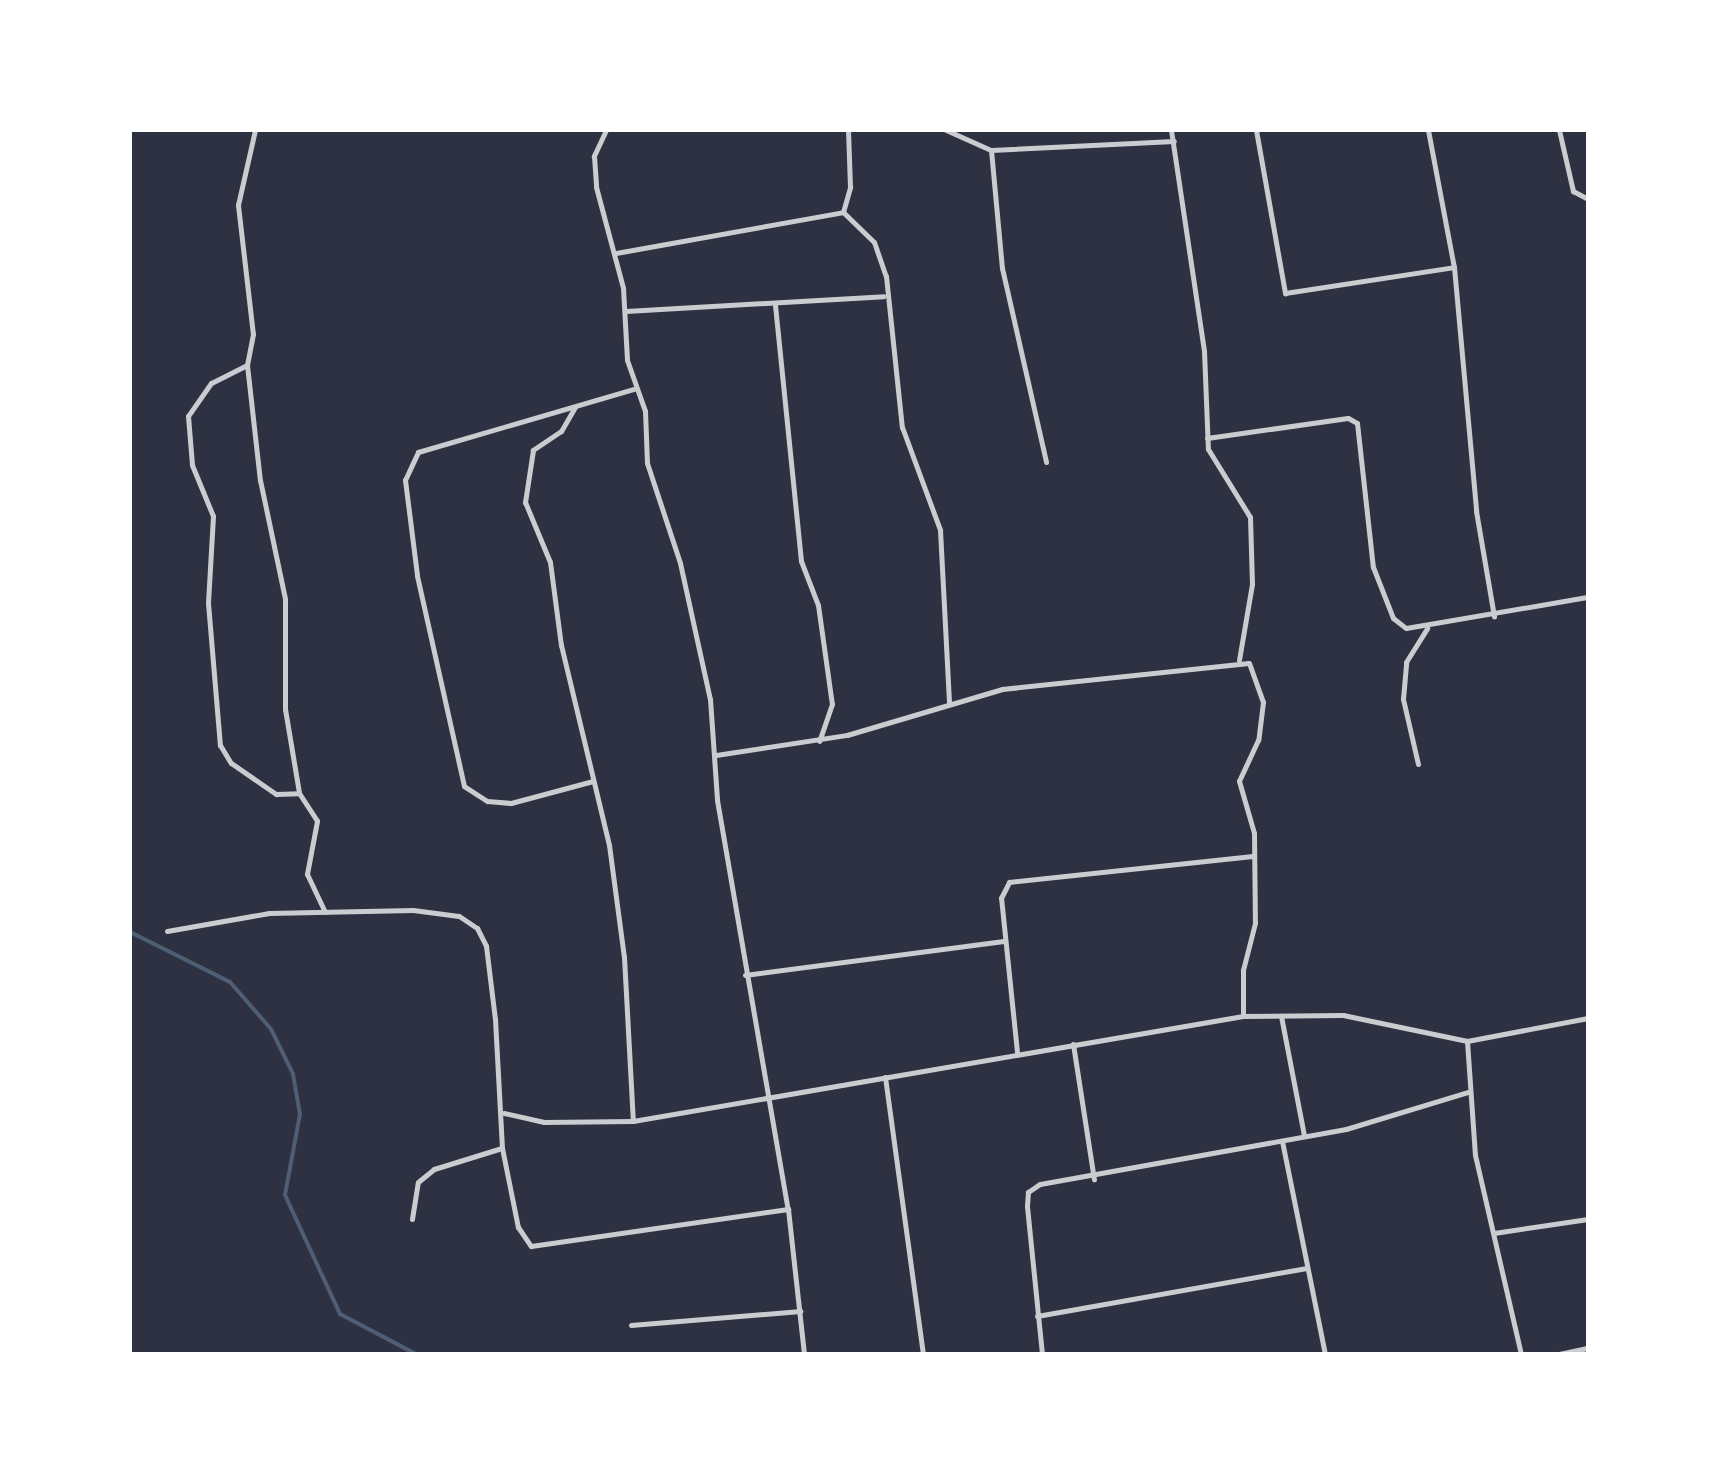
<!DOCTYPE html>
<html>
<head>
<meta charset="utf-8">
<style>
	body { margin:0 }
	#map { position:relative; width:1718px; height:1484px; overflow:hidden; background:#2d3142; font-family:"PT Sans Narrow",sans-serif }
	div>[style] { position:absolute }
	.stream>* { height:4px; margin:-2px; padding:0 2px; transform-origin:2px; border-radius:2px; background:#4f5d75 }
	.minor>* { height:5px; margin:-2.5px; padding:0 2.5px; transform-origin:2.5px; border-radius:2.5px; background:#caccd0 }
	span { translate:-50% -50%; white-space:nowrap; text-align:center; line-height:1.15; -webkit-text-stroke:8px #fff; paint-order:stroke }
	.frame { position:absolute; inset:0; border:132px solid #fff; pointer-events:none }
</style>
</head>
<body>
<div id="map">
	<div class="stream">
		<i style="left:130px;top:932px;width:112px;rotate:26.6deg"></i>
		<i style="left:230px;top:982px;width:62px;rotate:48.9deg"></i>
		<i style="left:271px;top:1029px;width:50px;rotate:63.9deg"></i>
		<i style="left:293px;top:1074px;width:41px;rotate:80.1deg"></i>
		<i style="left:300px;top:1114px;width:82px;rotate:100.5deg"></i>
		<i style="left:285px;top:1195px;width:131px;rotate:65.2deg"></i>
		<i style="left:340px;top:1314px;width:86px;rotate:27.8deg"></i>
	</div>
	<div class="minor">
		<i style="left:255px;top:130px;width:77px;rotate:102.8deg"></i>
		<i style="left:238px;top:205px;width:130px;rotate:83.4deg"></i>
		<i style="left:253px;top:334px;width:32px;rotate:101deg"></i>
		<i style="left:247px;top:365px;width:116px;rotate:83.6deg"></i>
		<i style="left:260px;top:480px;width:122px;rotate:78.1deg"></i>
		<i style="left:285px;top:599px;width:110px;rotate:90deg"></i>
		<i style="left:285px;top:709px;width:85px;rotate:80.5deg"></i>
		<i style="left:299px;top:793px;width:33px;rotate:57deg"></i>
		<i style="left:317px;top:821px;width:54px;rotate:100.7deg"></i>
		<i style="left:307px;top:874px;width:42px;rotate:64.7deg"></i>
		<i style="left:606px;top:130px;width:29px;rotate:115deg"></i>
		<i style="left:594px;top:156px;width:31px;rotate:86deg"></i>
		<i style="left:596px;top:187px;width:105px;rotate:75deg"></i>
		<i style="left:623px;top:288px;width:72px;rotate:86.8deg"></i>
		<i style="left:627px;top:360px;width:54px;rotate:70.6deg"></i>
		<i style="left:645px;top:411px;width:52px;rotate:87.8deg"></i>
		<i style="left:647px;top:463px;width:105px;rotate:71.7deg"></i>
		<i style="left:680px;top:563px;width:139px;rotate:77.6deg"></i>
		<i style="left:710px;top:699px;width:101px;rotate:86deg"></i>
		<i style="left:717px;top:800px;width:415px;rotate:80.2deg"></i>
		<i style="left:788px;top:1209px;width:146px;rotate:83.7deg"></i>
		<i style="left:946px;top:130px;width:49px;rotate:24deg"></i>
		<i style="left:991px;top:150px;width:183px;rotate:-2.8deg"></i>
		<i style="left:1171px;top:130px;width:223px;rotate:81.5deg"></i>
		<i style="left:1204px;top:351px;width:98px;rotate:87.7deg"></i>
		<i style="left:1208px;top:449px;width:80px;rotate:58.3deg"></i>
		<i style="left:1250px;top:517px;width:67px;rotate:88.3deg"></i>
		<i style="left:1252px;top:584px;width:77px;rotate:99.7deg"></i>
		<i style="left:1256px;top:130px;width:166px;rotate:79.9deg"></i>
		<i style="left:1285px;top:293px;width:171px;rotate:-8.7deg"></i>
		<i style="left:1428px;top:130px;width:139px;rotate:79.3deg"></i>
		<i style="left:1454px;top:267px;width:245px;rotate:84.8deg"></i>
		<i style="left:1476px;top:511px;width:107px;rotate:80.3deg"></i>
		<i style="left:1559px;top:130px;width:63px;rotate:77.1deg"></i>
		<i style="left:1573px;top:191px;width:17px;rotate:28deg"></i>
		<i style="left:991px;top:150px;width:119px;rotate:84.7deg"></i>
		<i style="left:1002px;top:268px;width:199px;rotate:77.2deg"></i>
		<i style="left:843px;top:212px;width:43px;rotate:44.1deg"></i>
		<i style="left:874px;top:242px;width:36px;rotate:71deg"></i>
		<i style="left:886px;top:276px;width:152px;rotate:84deg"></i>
		<i style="left:902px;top:427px;width:110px;rotate:69.7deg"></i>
		<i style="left:940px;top:530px;width:174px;rotate:87deg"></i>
		<i style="left:616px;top:253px;width:231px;rotate:-10.2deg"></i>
		<i style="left:843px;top:212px;width:26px;rotate:-74deg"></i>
		<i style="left:850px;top:187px;width:57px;rotate:-92deg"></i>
		<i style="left:775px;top:305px;width:257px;rotate:84.2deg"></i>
		<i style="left:801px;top:561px;width:47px;rotate:68.9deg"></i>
		<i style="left:818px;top:605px;width:100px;rotate:82deg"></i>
		<i style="left:832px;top:704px;width:39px;rotate:109deg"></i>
		<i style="left:626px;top:311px;width:258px;rotate:-3.3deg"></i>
		<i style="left:247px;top:365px;width:40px;rotate:153.4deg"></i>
		<i style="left:211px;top:383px;width:40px;rotate:124.9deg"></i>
		<i style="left:188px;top:416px;width:49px;rotate:85.3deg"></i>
		<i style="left:192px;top:465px;width:55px;rotate:67.6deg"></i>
		<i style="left:213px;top:516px;width:87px;rotate:93.3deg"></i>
		<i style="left:208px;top:603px;width:143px;rotate:85.2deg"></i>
		<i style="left:220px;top:745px;width:21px;rotate:59deg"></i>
		<i style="left:231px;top:763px;width:55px;rotate:34.6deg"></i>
		<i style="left:276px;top:794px;width:23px;rotate:-2deg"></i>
		<i style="left:575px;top:407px;width:28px;rotate:120deg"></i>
		<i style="left:561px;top:431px;width:34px;rotate:146deg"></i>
		<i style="left:533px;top:450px;width:53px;rotate:98.7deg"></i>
		<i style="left:525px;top:502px;width:65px;rotate:67.4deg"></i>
		<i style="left:550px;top:562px;width:84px;rotate:82.5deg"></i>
		<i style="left:561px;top:645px;width:206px;rotate:76.5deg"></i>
		<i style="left:609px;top:845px;width:113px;rotate:82.4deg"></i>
		<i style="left:624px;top:957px;width:164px;rotate:86.9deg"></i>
		<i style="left:1207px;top:438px;width:142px;rotate:-8.1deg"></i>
		<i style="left:1348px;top:418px;width:10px;rotate:29deg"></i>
		<i style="left:1357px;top:423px;width:145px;rotate:83.7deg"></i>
		<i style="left:1373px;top:567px;width:55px;rotate:68.6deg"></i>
		<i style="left:1393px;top:618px;width:16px;rotate:38deg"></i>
		<i style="left:1406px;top:628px;width:185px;rotate:-9.7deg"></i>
		<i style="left:716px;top:755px;width:133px;rotate:-8.7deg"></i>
		<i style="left:847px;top:735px;width:162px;rotate:-16.5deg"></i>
		<i style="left:1002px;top:689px;width:248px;rotate:-6deg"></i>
		<i style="left:1249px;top:663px;width:41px;rotate:70.3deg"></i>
		<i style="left:1263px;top:702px;width:38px;rotate:97deg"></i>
		<i style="left:1258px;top:740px;width:45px;rotate:114.9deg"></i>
		<i style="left:1239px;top:781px;width:54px;rotate:73.9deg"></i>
		<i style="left:1254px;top:833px;width:90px;rotate:89.4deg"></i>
		<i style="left:1255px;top:923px;width:49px;rotate:104.3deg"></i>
		<i style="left:1243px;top:970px;width:46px;rotate:90deg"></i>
		<i style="left:1418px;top:764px;width:67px;rotate:-103deg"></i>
		<i style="left:1403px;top:699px;width:37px;rotate:-85deg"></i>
		<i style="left:1406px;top:662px;width:40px;rotate:-58deg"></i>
		<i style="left:593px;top:781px;width:85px;rotate:165deg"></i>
		<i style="left:511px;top:803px;width:24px;rotate:-175deg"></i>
		<i style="left:487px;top:801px;width:27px;rotate:-147deg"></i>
		<i style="left:464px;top:786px;width:216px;rotate:-102.6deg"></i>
		<i style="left:417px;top:575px;width:96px;rotate:-97.2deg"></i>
		<i style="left:405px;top:480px;width:31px;rotate:-65deg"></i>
		<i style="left:418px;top:452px;width:225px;rotate:-16.3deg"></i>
		<i style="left:167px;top:931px;width:104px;rotate:-10deg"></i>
		<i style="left:269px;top:913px;width:144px;rotate:-1.2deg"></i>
		<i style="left:413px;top:910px;width:46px;rotate:7.4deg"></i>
		<i style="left:459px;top:916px;width:22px;rotate:34deg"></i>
		<i style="left:477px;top:928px;width:20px;rotate:63deg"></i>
		<i style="left:486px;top:946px;width:74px;rotate:83deg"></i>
		<i style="left:495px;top:1019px;width:129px;rotate:86.9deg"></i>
		<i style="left:502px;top:1148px;width:81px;rotate:78.6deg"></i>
		<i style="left:518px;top:1227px;width:23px;rotate:56deg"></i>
		<i style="left:531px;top:1246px;width:260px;rotate:-8.2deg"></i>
		<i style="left:745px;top:975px;width:261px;rotate:-7.5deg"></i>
		<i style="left:1281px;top:1016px;width:121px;rotate:79.1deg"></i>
		<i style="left:1467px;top:1041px;width:114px;rotate:86deg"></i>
		<i style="left:1475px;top:1155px;width:204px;rotate:77deg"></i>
		<i style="left:1073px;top:1044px;width:137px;rotate:81.2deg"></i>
		<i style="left:1017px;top:1052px;width:155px;rotate:-95.9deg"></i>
		<i style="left:1001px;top:898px;width:18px;rotate:-63deg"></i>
		<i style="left:1009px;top:882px;width:245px;rotate:-6.1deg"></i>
		<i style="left:885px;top:1077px;width:280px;rotate:82.2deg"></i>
		<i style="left:504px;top:1113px;width:41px;rotate:12.7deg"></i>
		<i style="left:544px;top:1122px;width:89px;rotate:-0.6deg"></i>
		<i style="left:633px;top:1121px;width:619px;rotate:-9.77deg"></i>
		<i style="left:1243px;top:1016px;width:100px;rotate:-0.6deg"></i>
		<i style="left:1343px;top:1015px;width:127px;rotate:11.8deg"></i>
		<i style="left:1467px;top:1041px;width:123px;rotate:-10.8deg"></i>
		<i style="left:1282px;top:1141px;width:217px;rotate:78.6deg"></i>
		<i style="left:412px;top:1219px;width:37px;rotate:-81deg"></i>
		<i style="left:418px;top:1182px;width:21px;rotate:-39deg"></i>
		<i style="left:434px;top:1169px;width:71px;rotate:-17.2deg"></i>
		<i style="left:1494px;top:1233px;width:95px;rotate:-8.5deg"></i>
		<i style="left:1037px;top:1316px;width:274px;rotate:-10.1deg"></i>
		<i style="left:631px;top:1325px;width:170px;rotate:-4.7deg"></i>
		<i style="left:1042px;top:1354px;width:149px;rotate:-95.8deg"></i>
		<i style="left:1027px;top:1206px;width:14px;rotate:-86deg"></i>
		<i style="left:1028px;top:1192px;width:14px;rotate:-34deg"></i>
		<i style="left:1040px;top:1184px;width:311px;rotate:-10.2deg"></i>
		<i style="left:1346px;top:1129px;width:127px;rotate:-16.9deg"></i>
		<i style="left:1559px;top:1354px;width:30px;rotate:-12deg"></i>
	</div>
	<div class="frame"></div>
</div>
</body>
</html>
